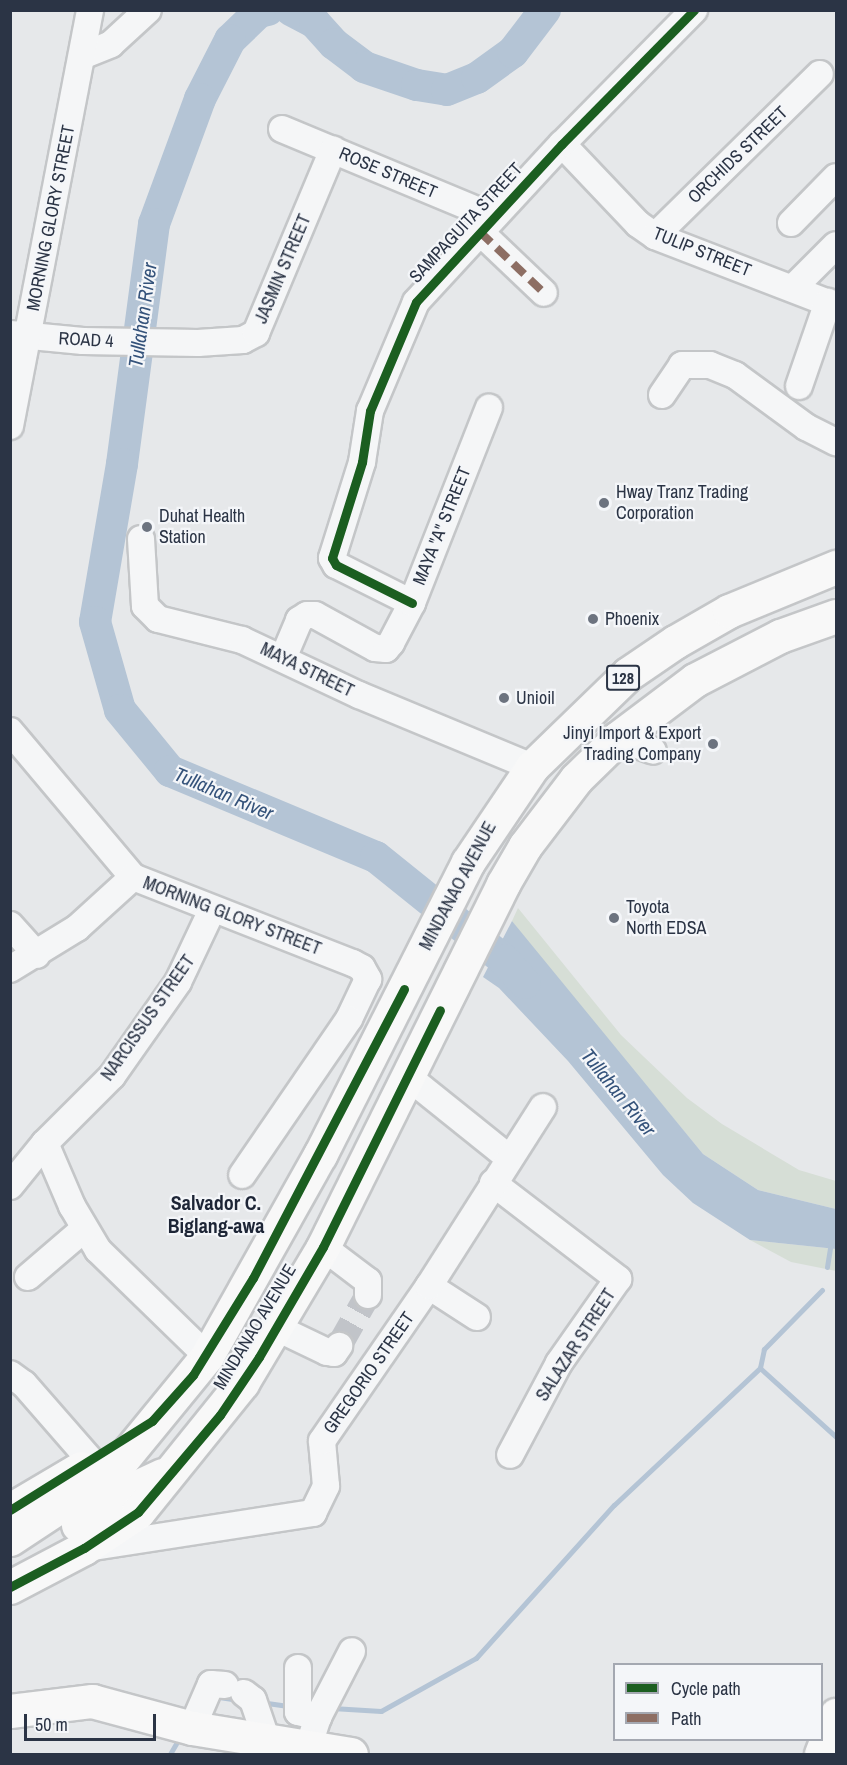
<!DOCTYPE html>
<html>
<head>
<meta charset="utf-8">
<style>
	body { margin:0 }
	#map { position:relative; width:847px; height:1765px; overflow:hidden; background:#e6e8ea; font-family:"Archivo Narrow",sans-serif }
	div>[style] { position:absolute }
	.green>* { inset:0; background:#d6ded6 }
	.water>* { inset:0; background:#b4c4d5 }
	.stream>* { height:5px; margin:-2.5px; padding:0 2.5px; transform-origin:2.5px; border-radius:2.5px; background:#b4c4d5 }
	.river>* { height:32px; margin:-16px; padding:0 16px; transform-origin:16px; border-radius:16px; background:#b4c4d5 }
	.minor-tunnel>* { height:26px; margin-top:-13px; transform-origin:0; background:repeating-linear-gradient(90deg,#c1c4c9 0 26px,transparent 0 39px) }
	.roads { filter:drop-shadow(2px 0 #c4c6c8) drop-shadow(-2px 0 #c4c6c8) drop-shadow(0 2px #c4c6c8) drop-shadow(0 -2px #c4c6c8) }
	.minor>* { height:26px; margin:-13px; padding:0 13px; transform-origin:13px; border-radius:13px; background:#f5f6f7 }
	.major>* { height:33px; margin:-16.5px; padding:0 16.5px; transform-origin:16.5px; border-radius:16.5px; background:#f8f8f8 }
	.quiet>* { height:8px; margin-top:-4px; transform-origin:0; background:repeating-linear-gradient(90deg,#8d6e63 0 15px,transparent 0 23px) }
	.cycleway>* { height:9px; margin:-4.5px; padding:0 4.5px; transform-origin:4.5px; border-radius:4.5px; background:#1b5e20 }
	.dots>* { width:16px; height:16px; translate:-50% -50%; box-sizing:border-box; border:3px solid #f4f6f9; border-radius:50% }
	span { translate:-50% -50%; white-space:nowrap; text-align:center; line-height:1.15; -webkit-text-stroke:4.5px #f4f6f9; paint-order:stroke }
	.shield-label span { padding:2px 4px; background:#f4f6f9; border:2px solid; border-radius:4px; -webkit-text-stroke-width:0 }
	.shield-label { font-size:16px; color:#2b3445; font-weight:700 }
	.street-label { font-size:18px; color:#2b3445 }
	.poi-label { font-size:18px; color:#2b3445 }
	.left { translate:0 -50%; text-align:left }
	.right { translate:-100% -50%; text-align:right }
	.water-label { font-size:20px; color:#34527a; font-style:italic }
	.neighbourhood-label { font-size:20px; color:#1d2536; font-weight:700 }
	.frame { position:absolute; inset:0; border:12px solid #2b3445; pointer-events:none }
	.legend { position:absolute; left:613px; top:1663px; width:210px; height:78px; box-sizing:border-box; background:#f4f6f9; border:2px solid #a4a8b1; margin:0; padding:8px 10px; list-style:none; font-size:18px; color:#2b3445 }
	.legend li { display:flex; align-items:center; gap:12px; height:30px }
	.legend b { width:30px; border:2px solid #a4a8b1 }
	.scale { position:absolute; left:24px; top:1714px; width:132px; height:27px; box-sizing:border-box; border:3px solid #2b3445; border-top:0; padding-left:8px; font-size:18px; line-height:21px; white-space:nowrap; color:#2b3445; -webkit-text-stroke:4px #f4f6f9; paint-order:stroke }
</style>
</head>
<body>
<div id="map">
	<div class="green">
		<i style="clip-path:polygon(518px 908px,621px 1035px,687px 1098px,722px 1124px,799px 1170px,836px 1181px,836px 1209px,758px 1190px,703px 1154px,529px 945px,512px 921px)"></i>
		<i style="clip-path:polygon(750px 1240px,836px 1249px,836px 1271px,791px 1262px)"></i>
	</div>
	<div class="water">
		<i style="clip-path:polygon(512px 921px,703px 1154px,758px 1190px,836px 1209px,836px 1249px,750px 1240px,693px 1203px,663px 1175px,568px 1061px,499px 988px,483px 977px)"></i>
	</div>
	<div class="stream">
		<i style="left:827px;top:1267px;width:25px;rotate:-81deg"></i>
		<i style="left:822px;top:1290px;width:83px;rotate:134.5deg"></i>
		<i style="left:764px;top:1349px;width:19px;rotate:102deg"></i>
		<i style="left:760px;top:1368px;width:103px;rotate:42.2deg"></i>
		<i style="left:219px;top:1697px;width:20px;rotate:9deg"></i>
		<i style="left:260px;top:1702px;width:30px;rotate:8deg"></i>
		<i style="left:332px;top:1708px;width:49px;rotate:3.5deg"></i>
		<i style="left:381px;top:1711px;width:109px;rotate:-29.2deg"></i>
		<i style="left:476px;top:1658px;width:206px;rotate:-48deg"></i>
		<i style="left:614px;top:1505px;width:200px;rotate:-43.2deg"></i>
		<i style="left:170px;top:1754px;width:22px;rotate:-60deg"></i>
	</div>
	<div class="river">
		<i style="left:268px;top:10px;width:9px;rotate:167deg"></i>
		<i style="left:259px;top:12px;width:40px;rotate:136deg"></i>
		<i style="left:230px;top:40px;width:66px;rotate:117deg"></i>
		<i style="left:200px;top:99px;width:133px;rotate:110.2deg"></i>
		<i style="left:154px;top:224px;width:242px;rotate:97.6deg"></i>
		<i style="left:122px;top:464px;width:160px;rotate:99.7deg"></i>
		<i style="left:95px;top:622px;width:91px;rotate:74.1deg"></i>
		<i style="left:120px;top:710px;width:79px;rotate:50.7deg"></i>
		<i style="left:170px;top:771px;width:223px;rotate:22.7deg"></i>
		<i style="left:376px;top:857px;width:164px;rotate:38.8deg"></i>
		<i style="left:504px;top:960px;width:31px;rotate:48deg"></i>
		<i style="left:291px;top:10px;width:27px;rotate:28deg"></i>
		<i style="left:315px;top:23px;width:28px;rotate:48deg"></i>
		<i style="left:334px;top:44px;width:38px;rotate:37deg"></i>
		<i style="left:364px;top:67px;width:56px;rotate:18.8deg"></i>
		<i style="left:417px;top:85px;width:30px;rotate:9deg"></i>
		<i style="left:447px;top:90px;width:32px;rotate:-22deg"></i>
		<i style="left:477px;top:78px;width:44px;rotate:-35.8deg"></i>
		<i style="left:513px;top:52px;width:53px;rotate:-52.7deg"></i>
	</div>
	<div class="minor-tunnel">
		<i style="left:339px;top:1346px;width:59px;rotate:-60.4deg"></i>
	</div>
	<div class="roads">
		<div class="minor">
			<i style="left:82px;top:56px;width:31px;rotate:-22deg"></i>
			<i style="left:111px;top:44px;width:50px;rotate:-42.6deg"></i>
			<i style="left:282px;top:129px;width:229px;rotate:22.6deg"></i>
			<i style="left:562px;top:144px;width:110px;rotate:46.5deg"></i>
			<i style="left:638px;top:224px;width:21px;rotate:35deg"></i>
			<i style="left:655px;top:236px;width:194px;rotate:21.1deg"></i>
			<i style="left:791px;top:223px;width:64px;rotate:-45.6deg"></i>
			<i style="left:480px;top:232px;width:88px;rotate:43.6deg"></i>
			<i style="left:655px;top:236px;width:231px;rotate:-44.5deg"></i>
			<i style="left:794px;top:287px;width:59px;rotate:-45deg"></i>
			<i style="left:10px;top:334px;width:73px;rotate:5.5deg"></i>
			<i style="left:83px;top:341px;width:115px;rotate:1deg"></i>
			<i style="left:198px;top:343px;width:45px;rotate:-3.8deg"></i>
			<i style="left:243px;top:340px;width:15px;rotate:-28deg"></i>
			<i style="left:256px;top:333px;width:199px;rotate:-67.2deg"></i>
			<i style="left:799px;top:386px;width:89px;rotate:-71deg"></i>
			<i style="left:662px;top:395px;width:36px;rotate:-56deg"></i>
			<i style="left:682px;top:365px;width:28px"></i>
			<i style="left:710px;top:365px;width:27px;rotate:22deg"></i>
			<i style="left:735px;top:375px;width:88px;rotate:36.2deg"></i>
			<i style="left:806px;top:427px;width:34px;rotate:27deg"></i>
			<i style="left:10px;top:426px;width:424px;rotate:-79.1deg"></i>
			<i style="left:141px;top:539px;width:67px;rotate:86.6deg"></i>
			<i style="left:145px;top:606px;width:18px;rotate:45deg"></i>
			<i style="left:158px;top:619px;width:87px;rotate:14deg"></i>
			<i style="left:242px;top:640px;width:129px;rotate:25.2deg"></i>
			<i style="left:359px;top:695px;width:187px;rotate:22.6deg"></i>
			<i style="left:412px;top:603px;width:85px;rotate:-153.4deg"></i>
			<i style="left:336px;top:565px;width:8px;rotate:-120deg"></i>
			<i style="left:332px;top:558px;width:101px;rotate:-72.6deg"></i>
			<i style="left:362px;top:462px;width:52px;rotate:-81.1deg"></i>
			<i style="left:370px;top:411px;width:118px;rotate:-67.1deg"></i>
			<i style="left:416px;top:302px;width:215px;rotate:-47.3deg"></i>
			<i style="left:562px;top:144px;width:188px;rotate:-45.4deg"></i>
			<i style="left:284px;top:656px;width:39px;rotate:-67deg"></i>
			<i style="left:299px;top:620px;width:9px;rotate:-32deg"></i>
			<i style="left:307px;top:615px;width:8px"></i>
			<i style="left:315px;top:615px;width:68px;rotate:28.8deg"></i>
			<i style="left:375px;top:648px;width:11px;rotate:5deg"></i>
			<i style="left:386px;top:649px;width:8px;rotate:-50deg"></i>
			<i style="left:391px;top:643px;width:45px;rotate:-62.3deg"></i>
			<i style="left:412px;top:603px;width:210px;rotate:-68.5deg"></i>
			<i style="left:10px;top:731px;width:191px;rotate:49.9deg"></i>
			<i style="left:133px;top:877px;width:236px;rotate:21.4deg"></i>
			<i style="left:353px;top:963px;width:10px;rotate:29deg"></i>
			<i style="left:362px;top:968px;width:13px;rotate:61deg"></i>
			<i style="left:368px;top:979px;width:44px;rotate:115.4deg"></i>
			<i style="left:349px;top:1019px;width:189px;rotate:124.4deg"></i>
			<i style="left:618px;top:738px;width:37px;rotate:20deg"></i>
			<i style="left:10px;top:925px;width:40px;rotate:48deg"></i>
			<i style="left:10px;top:969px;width:79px;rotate:-31.5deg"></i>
			<i style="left:77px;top:928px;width:76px;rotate:-42.3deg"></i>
			<i style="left:407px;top:1076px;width:131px;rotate:38.8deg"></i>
			<i style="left:45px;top:1143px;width:69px;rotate:66.8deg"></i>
			<i style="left:72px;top:1206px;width:51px;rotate:59.4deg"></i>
			<i style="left:98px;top:1250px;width:152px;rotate:44.2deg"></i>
			<i style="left:493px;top:1183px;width:158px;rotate:37.5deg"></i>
			<i style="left:618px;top:1279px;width:103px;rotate:125.1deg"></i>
			<i style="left:559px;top:1363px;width:104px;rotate:118deg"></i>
			<i style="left:10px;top:1186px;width:55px;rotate:-50.9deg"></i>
			<i style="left:45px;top:1143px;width:95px;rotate:-45deg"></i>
			<i style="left:112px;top:1076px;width:115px;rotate:-54.9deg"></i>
			<i style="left:178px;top:982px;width:80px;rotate:-64.7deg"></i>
			<i style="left:323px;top:1247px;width:56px;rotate:37.1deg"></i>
			<i style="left:368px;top:1281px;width:14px;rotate:90deg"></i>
			<i style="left:28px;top:1277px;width:74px;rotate:-40.6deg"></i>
			<i style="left:429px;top:1286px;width:57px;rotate:32.9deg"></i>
			<i style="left:277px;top:1328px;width:55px;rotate:25.6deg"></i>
			<i style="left:327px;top:1352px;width:7px;rotate:8deg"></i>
			<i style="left:334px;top:1353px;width:9px;rotate:-54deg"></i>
			<i style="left:10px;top:1374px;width:17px;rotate:36deg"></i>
			<i style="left:24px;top:1384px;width:103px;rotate:48.9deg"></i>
			<i style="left:87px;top:1548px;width:229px;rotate:-8.8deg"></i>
			<i style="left:313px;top:1513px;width:30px;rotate:-64deg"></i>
			<i style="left:326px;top:1486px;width:45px;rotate:-95.1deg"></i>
			<i style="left:322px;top:1441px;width:188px;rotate:-55.4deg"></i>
			<i style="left:429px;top:1286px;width:212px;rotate:-57.5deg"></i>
			<i style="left:298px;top:1668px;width:44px;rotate:90deg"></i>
			<i style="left:298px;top:1712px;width:21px;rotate:14deg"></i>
			<i style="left:318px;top:1717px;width:32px;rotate:108deg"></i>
			<i style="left:244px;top:1693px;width:11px;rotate:38deg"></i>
			<i style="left:253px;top:1700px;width:43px;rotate:71.1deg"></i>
			<i style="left:318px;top:1717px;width:74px;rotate:-62.7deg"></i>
			<i style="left:192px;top:1728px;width:48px;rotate:-66.6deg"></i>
			<i style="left:211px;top:1684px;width:14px;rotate:4deg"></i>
		</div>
		<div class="major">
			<i style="left:10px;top:1510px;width:82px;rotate:-30.6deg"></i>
			<i style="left:78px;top:1525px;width:60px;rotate:-34.2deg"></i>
			<i style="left:128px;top:1491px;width:38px;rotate:-25deg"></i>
			<i style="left:10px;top:1539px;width:123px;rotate:-33.4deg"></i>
			<i style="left:113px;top:1471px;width:149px;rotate:-50.7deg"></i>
			<i style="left:207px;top:1356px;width:231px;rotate:-60.7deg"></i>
			<i style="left:320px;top:1155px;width:328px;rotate:-63.2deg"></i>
			<i style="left:468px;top:862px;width:115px;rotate:-56deg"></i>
			<i style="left:532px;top:767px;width:134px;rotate:-44.1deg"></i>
			<i style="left:628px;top:674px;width:57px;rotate:-34.2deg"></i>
			<i style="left:675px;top:642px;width:62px;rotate:-29.9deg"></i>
			<i style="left:729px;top:611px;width:116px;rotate:-22.4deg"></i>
			<i style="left:10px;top:1587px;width:84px;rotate:-27.8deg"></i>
			<i style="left:84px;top:1548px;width:65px;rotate:-33.7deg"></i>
			<i style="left:138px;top:1512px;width:166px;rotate:-51.1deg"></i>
			<i style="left:242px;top:1383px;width:158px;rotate:-59.2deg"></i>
			<i style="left:323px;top:1247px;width:405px;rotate:-63.6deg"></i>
			<i style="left:503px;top:884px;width:44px;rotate:-59.9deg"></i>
			<i style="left:525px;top:846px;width:84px;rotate:-52.7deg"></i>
			<i style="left:576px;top:779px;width:59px;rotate:-44.3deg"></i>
			<i style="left:618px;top:738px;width:96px;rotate:-37deg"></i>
			<i style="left:695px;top:680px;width:96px;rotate:-27.4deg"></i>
			<i style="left:780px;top:636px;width:59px;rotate:-19.7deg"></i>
			<i style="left:10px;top:1711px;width:83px;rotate:-7deg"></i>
			<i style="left:92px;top:1701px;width:104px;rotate:15.1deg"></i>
			<i style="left:192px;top:1728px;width:161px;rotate:9.3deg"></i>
			<i style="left:821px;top:1754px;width:42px;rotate:-69deg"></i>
		</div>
	</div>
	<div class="quiet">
		<i style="left:480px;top:232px;width:88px;rotate:43.6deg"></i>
	</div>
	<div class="cycleway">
		<i style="left:412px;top:603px;width:85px;rotate:-153.4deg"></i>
		<i style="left:336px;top:565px;width:8px;rotate:-120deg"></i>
		<i style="left:332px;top:558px;width:101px;rotate:-72.6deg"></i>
		<i style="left:362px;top:462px;width:52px;rotate:-81.1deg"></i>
		<i style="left:370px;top:411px;width:118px;rotate:-67.1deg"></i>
		<i style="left:416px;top:302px;width:215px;rotate:-47.3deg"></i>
		<i style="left:562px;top:144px;width:188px;rotate:-45.4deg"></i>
		<i style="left:10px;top:1510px;width:168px;rotate:-32.1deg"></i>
		<i style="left:152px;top:1421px;width:62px;rotate:-48.3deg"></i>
		<i style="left:193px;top:1375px;width:114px;rotate:-58.3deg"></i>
		<i style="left:253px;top:1278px;width:326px;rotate:-62.4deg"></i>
		<i style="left:10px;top:1587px;width:84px;rotate:-27.8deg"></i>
		<i style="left:84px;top:1548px;width:65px;rotate:-33.7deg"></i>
		<i style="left:138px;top:1512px;width:127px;rotate:-49.8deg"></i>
		<i style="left:220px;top:1415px;width:70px;rotate:-56.1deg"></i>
		<i style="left:259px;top:1357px;width:127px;rotate:-59.8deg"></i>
		<i style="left:323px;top:1247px;width:264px;rotate:-63.7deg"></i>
	</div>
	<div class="dots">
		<i style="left:604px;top:503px;background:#6c737f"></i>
		<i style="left:147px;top:527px;background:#6c737f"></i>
		<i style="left:593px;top:619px;background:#6c737f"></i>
		<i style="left:504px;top:698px;background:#6c737f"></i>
		<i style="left:713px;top:744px;background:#6c737f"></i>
		<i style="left:614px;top:918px;background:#6c737f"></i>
	</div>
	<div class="shield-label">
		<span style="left:623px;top:678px">128</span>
	</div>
	<div class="street-label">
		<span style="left:738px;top:155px;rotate:-44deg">ORCHIDS STREET</span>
		<span style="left:388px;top:173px;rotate:23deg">ROSE STREET</span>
		<span style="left:51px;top:218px;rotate:-79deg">MORNING GLORY STREET</span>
		<span style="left:466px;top:223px;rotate:-47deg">SAMPAGUITA STREET</span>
		<span style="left:702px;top:252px;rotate:22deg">TULIP STREET</span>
		<span style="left:283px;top:269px;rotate:-67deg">JASMIN STREET</span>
		<span style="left:86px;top:340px;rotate:3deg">ROAD 4</span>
		<span style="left:442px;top:526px;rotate:-68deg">MAYA "A" STREET</span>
		<span style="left:307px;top:670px;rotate:26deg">MAYA STREET</span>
		<span style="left:458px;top:886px;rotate:-62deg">MINDANAO AVENUE</span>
		<span style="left:232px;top:916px;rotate:21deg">MORNING GLORY STREET</span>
		<span style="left:148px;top:1018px;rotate:-55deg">NARCISSUS STREET</span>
		<span style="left:255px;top:1327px;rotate:-59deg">MINDANAO AVENUE</span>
		<span style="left:576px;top:1345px;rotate:-57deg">SALAZAR STREET</span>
		<span style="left:369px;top:1373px;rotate:-55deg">GREGORIO STREET</span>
	</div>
	<div class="poi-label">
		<span class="left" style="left:616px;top:503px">Hway Tranz Trading<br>Corporation</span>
		<span class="left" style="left:159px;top:527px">Duhat Health<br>Station</span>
		<span class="left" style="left:605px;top:619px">Phoenix</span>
		<span class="left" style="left:516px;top:698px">Unioil</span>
		<span class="right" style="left:701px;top:744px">Jinyi Import &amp; Export<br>Trading Company</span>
		<span class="left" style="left:626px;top:918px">Toyota<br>North EDSA</span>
	</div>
	<div class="water-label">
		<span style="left:142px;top:315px;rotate:-82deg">Tullahan River</span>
		<span style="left:224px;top:793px;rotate:23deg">Tullahan River</span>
		<span style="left:619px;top:1092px;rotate:51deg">Tullahan River</span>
	</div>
	<div class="neighbourhood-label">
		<span style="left:216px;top:1214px">Salvador C.<br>Biglang-awa</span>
	</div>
	<div class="frame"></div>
	<ul class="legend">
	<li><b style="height:8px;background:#1b5e20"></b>Cycle path</li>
	<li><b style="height:8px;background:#8d6e63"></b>Path</li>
	</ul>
	<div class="scale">50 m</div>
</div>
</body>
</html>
